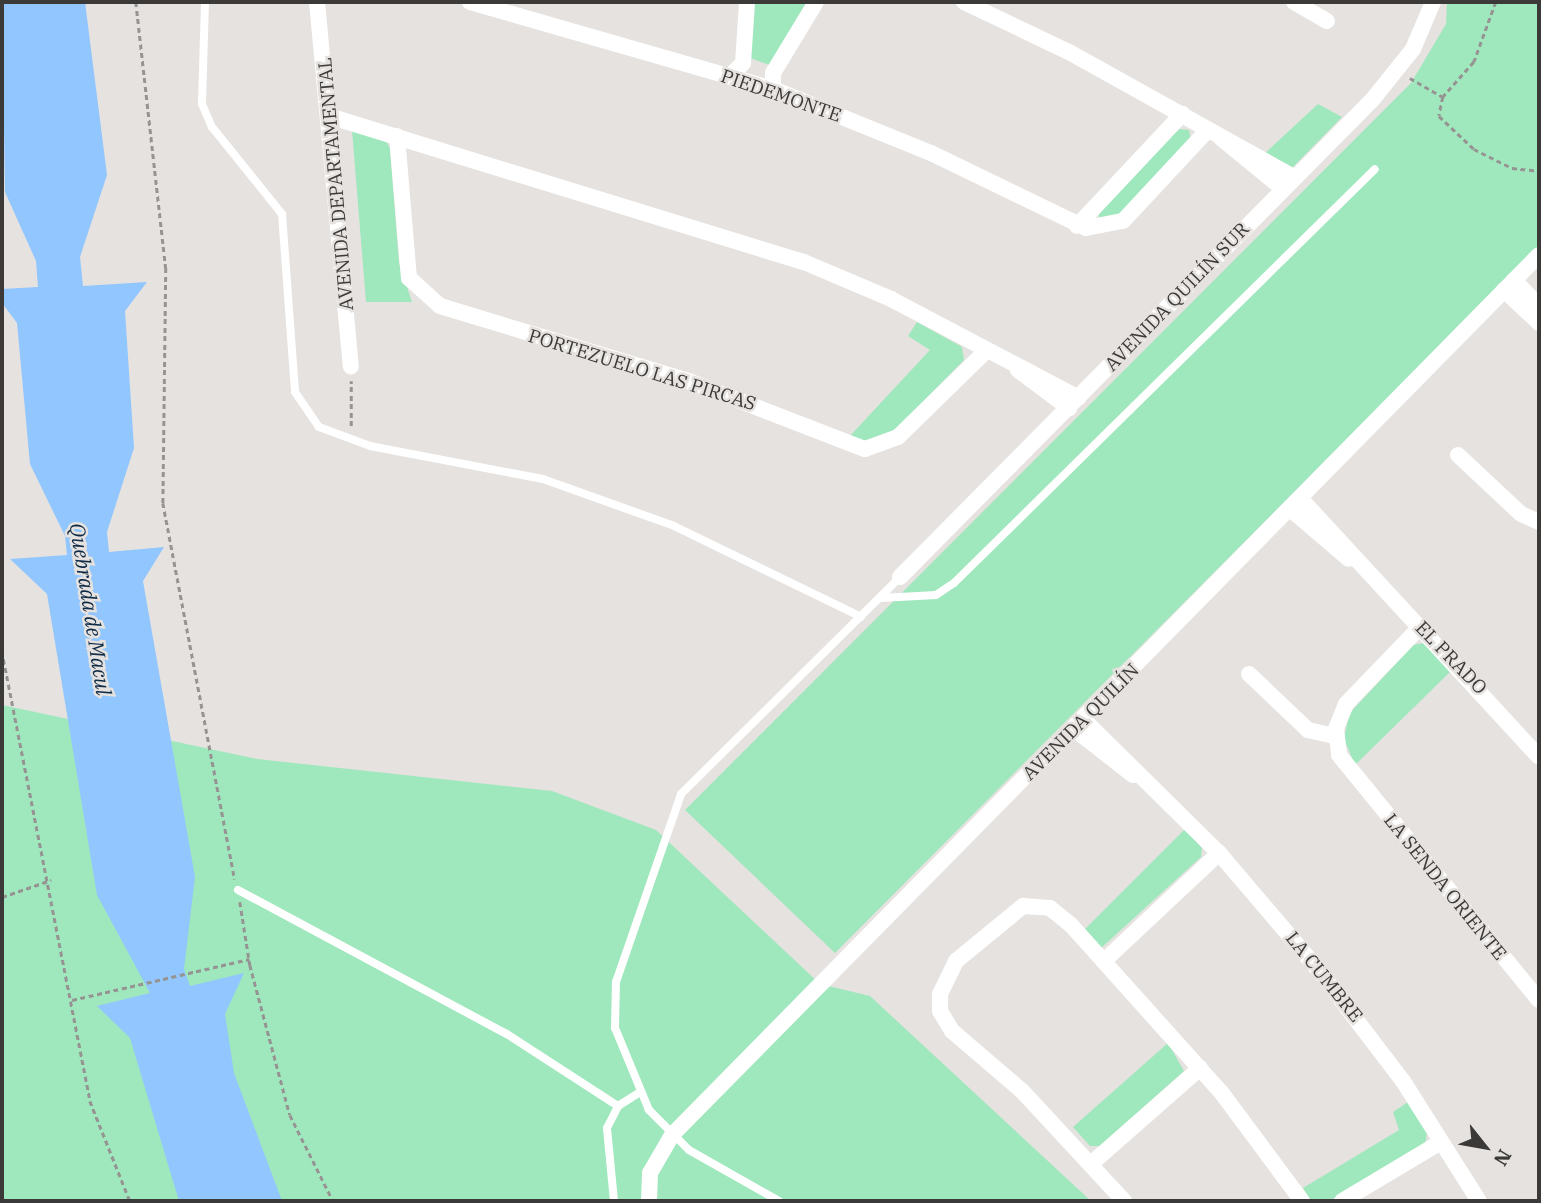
<!DOCTYPE html>
<html>
<head>
<meta charset="utf-8">
<style>
	body { margin:0 }
	#map { position:relative; width:1541px; height:1203px; overflow:hidden; background:#e5e2df; font-family:"IBM Plex Serif",serif }
	div>[style] { position:absolute }
	.green>* { inset:0; background:#9fe7bd }
	.water>* { inset:0; background:#91c6fe }
	.path>* { height:2.5px; margin-top:-1.25px; transform-origin:0; background:repeating-linear-gradient(90deg,#969492 0 5px,transparent 0 8.5px) }
	.service>* { height:8px; margin:-4px; padding:0 4px; transform-origin:4px; border-radius:4px; background:#fff }
	.minor>* { height:16px; margin:-8px; padding:0 8px; transform-origin:8px; border-radius:8px; background:#fff }
	span { translate:-50% -50%; white-space:nowrap; text-align:center; line-height:1.15; -webkit-text-stroke:5px #e5e2df; paint-order:stroke }
	.street-label { font-size:19px; color:#3c3a39 }
	.water-label { font-size:21px; color:#0f2b46; font-style:italic }
	.frame { position:absolute; inset:0; border:4px solid #3c3a39; pointer-events:none }
	.north { position:absolute; left:1450px; top:1112px; width:70px; height:70px; -webkit-text-stroke:5px #e5e2df; paint-order:stroke; rotate:121deg; font-size:19px; font-weight:700; line-height:28px; text-align:center; color:#3c3a39 }
	.north::after { content:''; display:block; margin:auto; width:24px; height:32px; background:#3c3a39; clip-path:polygon(50% 0,100% 100%,50% 72%,0 100%) }
</style>
</head>
<body>
<div id="map">
	<div class="green">
		<i style="clip-path:polygon(752px 2px,810px 2px,770px 65px,750px 58px)"></i>
		<i style="clip-path:polygon(1447px 2px,1539px 2px,1539px 246px,835px 953px,685px 810px,1411px 83px,1446px 24px)"></i>
		<i style="clip-path:polygon(1318px 104px,1342px 117px,1288px 172px,1263px 155px)"></i>
		<i style="clip-path:polygon(1179px 129px,1189px 130px,1191px 141px,1124px 215px,1100px 220px,1098px 213px)"></i>
		<i style="clip-path:polygon(352px 130px,386px 140px,390px 149px,399px 263px,412px 302px,366px 302px)"></i>
		<i style="clip-path:polygon(917px 322px,962px 347px,964px 360px,895px 430px,867px 441px,849px 437px,930px 350px,908px 336px)"></i>
		<i style="clip-path:polygon(1424px 643px,1452px 670px,1355px 765px,1344px 739px,1349px 714px,1413px 645px)"></i>
		<i style="clip-path:polygon(2px 705px,257px 759px,552px 791px,656px 830px,820px 984px,870px 996px,1091px 1201px,2px 1201px)"></i>
		<i style="clip-path:polygon(1185px 829px,1202px 848px,1201px 857px,1100px 949px,1082px 932px)"></i>
		<i style="clip-path:polygon(1168px 1043px,1184px 1071px,1100px 1146px,1090px 1146px,1073px 1127px)"></i>
		<i style="clip-path:polygon(1408px 1102px,1427px 1133px,1425px 1144px,1329px 1201px,1311px 1201px,1303px 1188px,1399px 1130px,1393px 1112px)"></i>
	</div>
	<div class="water">
		<i style="clip-path:polygon(2px 2px,85px 2px,107px 175px,80px 257px,83px 286px,147px 282px,125px 311px,134px 448px,107px 532px,109px 552px,164px 547px,143px 581px,195px 877px,184px 969px,190px 986px,244px 973px,225px 1014px,234px 1073px,282px 1201px,179px 1201px,130px 1038px,97px 1006px,150px 993px,97px 895px,47px 594px,10px 559px,67px 555px,65px 536px,30px 464px,17px 323px,2px 303px,2px 289px,38px 287px,36px 261px,5px 192px)"></i>
	</div>
	<div class="path">
		<i style="left:136px;top:2px;width:268px;rotate:83.6deg"></i>
		<i style="left:166px;top:268px;width:235px;rotate:90.7deg"></i>
		<i style="left:163px;top:503px;width:383px;rotate:79.2deg"></i>
		<i style="left:1496px;top:2px;width:64px;rotate:110.1deg"></i>
		<i style="left:1474px;top:62px;width:47px;rotate:131.5deg"></i>
		<i style="left:1443px;top:97px;width:19px;rotate:102deg"></i>
		<i style="left:1439px;top:116px;width:48px;rotate:43.3deg"></i>
		<i style="left:1474px;top:149px;width:42px;rotate:26.6deg"></i>
		<i style="left:1512px;top:168px;width:27px;rotate:6deg"></i>
		<i style="left:1410px;top:78px;width:38px;rotate:30deg"></i>
		<i style="left:351px;top:426px;width:45px;rotate:-90deg"></i>
		<i style="left:2px;top:651px;width:459px;rotate:78.9deg"></i>
		<i style="left:90px;top:1101px;width:108px;rotate:68.2deg"></i>
		<i style="left:2px;top:897px;width:52px;rotate:-19.1deg"></i>
		<i style="left:240px;top:902px;width:64px;rotate:81deg"></i>
		<i style="left:250px;top:965px;width:155px;rotate:75.1deg"></i>
		<i style="left:290px;top:1115px;width:96px;rotate:63.4deg"></i>
		<i style="left:72px;top:1000px;width:182px;rotate:-13deg"></i>
	</div>
	<div class="service">
		<i style="left:205px;top:2px;width:102px;rotate:91.7deg"></i>
		<i style="left:202px;top:104px;width:25px;rotate:67deg"></i>
		<i style="left:212px;top:127px;width:112px;rotate:51.2deg"></i>
		<i style="left:282px;top:214px;width:178px;rotate:85.8deg"></i>
		<i style="left:295px;top:392px;width:42px;rotate:55.6deg"></i>
		<i style="left:319px;top:427px;width:54px;rotate:20.4deg"></i>
		<i style="left:370px;top:446px;width:176px;rotate:10.8deg"></i>
		<i style="left:543px;top:479px;width:139px;rotate:19.7deg"></i>
		<i style="left:674px;top:526px;width:208px;rotate:25.9deg"></i>
		<i style="left:880px;top:598px;width:56px;rotate:-3.1deg"></i>
		<i style="left:936px;top:595px;width:22px;rotate:-34deg"></i>
		<i style="left:954px;top:583px;width:590px;rotate:-44.52deg"></i>
		<i style="left:238px;top:890px;width:305px;rotate:28.2deg"></i>
		<i style="left:507px;top:1034px;width:132px;rotate:33deg"></i>
		<i style="left:614px;top:1201px;width:73px;rotate:-95.5deg"></i>
		<i style="left:607px;top:1128px;width:25px;rotate:-63deg"></i>
		<i style="left:618px;top:1106px;width:26px;rotate:-32deg"></i>
		<i style="left:779px;top:1201px;width:103px;rotate:-150.5deg"></i>
		<i style="left:689px;top:1150px;width:57px;rotate:-135deg"></i>
		<i style="left:649px;top:1110px;width:89px;rotate:-112.5deg"></i>
		<i style="left:615px;top:1028px;width:46px;rotate:-88.8deg"></i>
		<i style="left:616px;top:982px;width:199px;rotate:-70.9deg"></i>
		<i style="left:681px;top:794px;width:308px;rotate:-44.7deg"></i>
	</div>
	<div class="minor">
		<i style="left:317px;top:2px;width:366px;rotate:84.7deg"></i>
		<i style="left:470px;top:2px;width:315px;rotate:16deg"></i>
		<i style="left:773px;top:89px;width:170px;rotate:22.1deg"></i>
		<i style="left:931px;top:153px;width:172px;rotate:25.8deg"></i>
		<i style="left:1086px;top:228px;width:38px;rotate:-11deg"></i>
		<i style="left:1123px;top:221px;width:125px;rotate:-47deg"></i>
		<i style="left:964px;top:2px;width:116px;rotate:25.5deg"></i>
		<i style="left:1069px;top:52px;width:257px;rotate:29.1deg"></i>
		<i style="left:1294px;top:2px;width:38px;rotate:30deg"></i>
		<i style="left:729px;top:77px;width:20px;rotate:-45deg"></i>
		<i style="left:743px;top:63px;width:61px;rotate:-86.2deg"></i>
		<i style="left:773px;top:89px;width:16px;rotate:-90deg"></i>
		<i style="left:773px;top:73px;width:83px;rotate:-58.8deg"></i>
		<i style="left:332px;top:117px;width:494px;rotate:17.1deg"></i>
		<i style="left:804px;top:262px;width:95px;rotate:23deg"></i>
		<i style="left:891px;top:299px;width:212px;rotate:27.8deg"></i>
		<i style="left:397px;top:136px;width:143px;rotate:85.2deg"></i>
		<i style="left:409px;top:278px;width:42px;rotate:42.1deg"></i>
		<i style="left:440px;top:306px;width:262px;rotate:16.8deg"></i>
		<i style="left:691px;top:382px;width:186px;rotate:21.1deg"></i>
		<i style="left:865px;top:449px;width:35px;rotate:-20deg"></i>
		<i style="left:898px;top:437px;width:123px;rotate:-44.3deg"></i>
		<i style="left:1221px;top:138px;width:80px;rotate:39.4deg"></i>
		<i style="left:1077px;top:226px;width:154px;rotate:-46.8deg"></i>
		<i style="left:1514px;top:280px;width:36px;rotate:46deg"></i>
		<i style="left:1504px;top:290px;width:48px;rotate:43.3deg"></i>
		<i style="left:1018px;top:370px;width:64px;rotate:36.7deg"></i>
		<i style="left:1458px;top:455px;width:86px;rotate:43.1deg"></i>
		<i style="left:1521px;top:514px;width:20px;rotate:24deg"></i>
		<i style="left:1300px;top:498px;width:352px;rotate:47.3deg"></i>
		<i style="left:1290px;top:509px;width:77px;rotate:40.3deg"></i>
		<i style="left:900px;top:577px;width:672px;rotate:-45.3deg"></i>
		<i style="left:1373px;top:99px;width:64px;rotate:-51.3deg"></i>
		<i style="left:1413px;top:49px;width:51px;rotate:-66.9deg"></i>
		<i style="left:1421px;top:626px;width:108px;rotate:133.9deg"></i>
		<i style="left:1346px;top:704px;width:27px;rotate:112deg"></i>
		<i style="left:1336px;top:729px;width:26px;rotate:83deg"></i>
		<i style="left:1339px;top:755px;width:316px;rotate:50.8deg"></i>
		<i style="left:1249px;top:674px;width:81px;rotate:43.5deg"></i>
		<i style="left:1308px;top:730px;width:28px;rotate:13deg"></i>
		<i style="left:1083px;top:719px;width:191px;rotate:44.6deg"></i>
		<i style="left:1219px;top:853px;width:150px;rotate:49.6deg"></i>
		<i style="left:1316px;top:967px;width:143px;rotate:52.7deg"></i>
		<i style="left:1403px;top:1081px;width:142px;rotate:57.7deg"></i>
		<i style="left:1074px;top:729px;width:75px;rotate:37.9deg"></i>
		<i style="left:1104px;top:961px;width:158px;rotate:-43.2deg"></i>
		<i style="left:1092px;top:1163px;width:144px;rotate:-41.3deg"></i>
		<i style="left:649px;top:1201px;width:28px;rotate:-88deg"></i>
		<i style="left:650px;top:1173px;width:44px;rotate:-59.9deg"></i>
		<i style="left:672px;top:1135px;width:1235px;rotate:-45.43deg"></i>
		<i style="left:1124px;top:1201px;width:150px;rotate:-132.8deg"></i>
		<i style="left:1022px;top:1091px;width:92px;rotate:-139.4deg"></i>
		<i style="left:952px;top:1031px;width:23px;rotate:-121deg"></i>
		<i style="left:940px;top:1011px;width:17px;rotate:-90deg"></i>
		<i style="left:940px;top:994px;width:37px;rotate:-64deg"></i>
		<i style="left:956px;top:961px;width:87px;rotate:-39.4deg"></i>
		<i style="left:1023px;top:906px;width:27px;rotate:4deg"></i>
		<i style="left:1050px;top:908px;width:27px;rotate:39deg"></i>
		<i style="left:1071px;top:925px;width:224px;rotate:48.1deg"></i>
		<i style="left:1221px;top:1092px;width:136px;rotate:53.4deg"></i>
		<i style="left:1342px;top:1201px;width:115px;rotate:-30.8deg"></i>
	</div>
	<div class="street-label">
		<span style="left:781px;top:96px;rotate:19deg">PIEDEMONTE</span>
		<span style="left:336px;top:184px;rotate:-95deg">AVENIDA DEPARTAMENTAL</span>
		<span style="left:1177px;top:297px;rotate:-46deg">AVENIDA QUILÍN SUR</span>
		<span style="left:642px;top:370px;rotate:17deg">PORTEZUELO LAS PIRCAS</span>
		<span style="left:1451px;top:658px;rotate:46deg">EL PRADO</span>
		<span style="left:1081px;top:722px;rotate:-45deg">AVENIDA QUILÍN</span>
		<span style="left:1445px;top:887px;rotate:51deg">LA SENDA ORIENTE</span>
		<span style="left:1324px;top:977px;rotate:51deg">LA CUMBRE</span>
	</div>
	<div class="water-label">
		<span style="left:91px;top:609px;rotate:81deg">Quebrada de Macul</span>
	</div>
	<div class="frame"></div>
	<div class="north">N</div>
</div>
</body>
</html>
